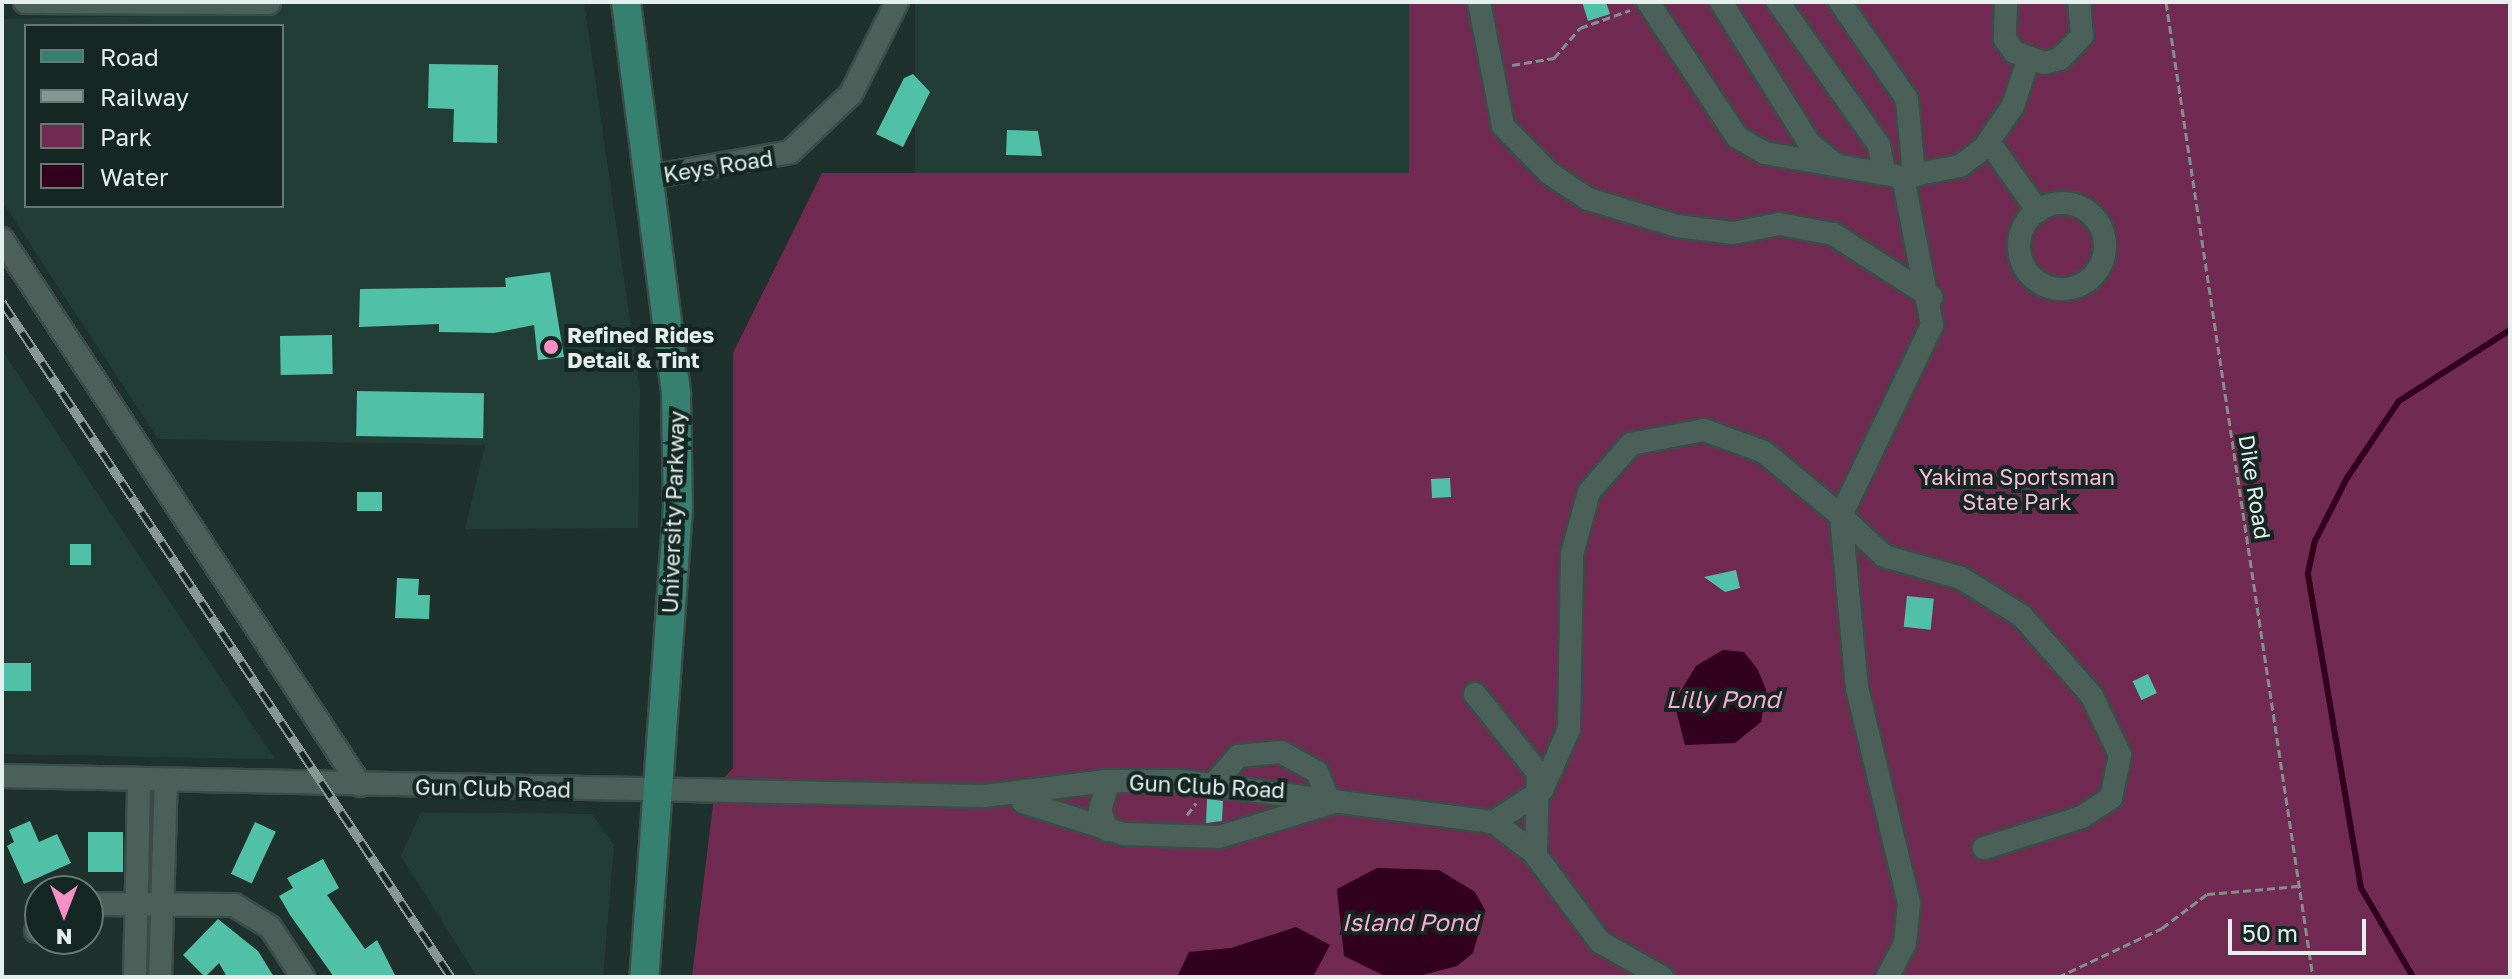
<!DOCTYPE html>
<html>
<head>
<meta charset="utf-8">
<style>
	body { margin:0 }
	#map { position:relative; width:2512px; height:979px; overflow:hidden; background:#1f312c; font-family:"Golos Text",sans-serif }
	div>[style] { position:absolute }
	.built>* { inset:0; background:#223d36; transform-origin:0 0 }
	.green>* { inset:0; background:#712a51 }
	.water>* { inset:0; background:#30001d }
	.stream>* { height:6px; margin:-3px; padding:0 3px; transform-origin:3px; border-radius:3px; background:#30001d }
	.building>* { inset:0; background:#50c1a7; transform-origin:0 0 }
	.path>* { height:3px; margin-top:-1.5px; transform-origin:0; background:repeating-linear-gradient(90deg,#82908c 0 8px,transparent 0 12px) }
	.roads { filter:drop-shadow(2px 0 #3c4c48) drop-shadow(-2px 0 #3c4c48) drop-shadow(0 2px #3c4c48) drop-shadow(0 -2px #3c4c48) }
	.minor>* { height:22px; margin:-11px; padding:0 11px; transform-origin:11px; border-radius:11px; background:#4c605a }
	.minor>.ring { margin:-11px; padding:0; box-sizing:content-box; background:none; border:22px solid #4c605a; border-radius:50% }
	.major>* { height:28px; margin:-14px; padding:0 14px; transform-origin:14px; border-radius:14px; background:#368070 }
	.rail>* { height:9px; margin-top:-4.5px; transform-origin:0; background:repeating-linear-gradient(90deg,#152722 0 18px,#889692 0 36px); box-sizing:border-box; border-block:2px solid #889692 }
	.dots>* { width:22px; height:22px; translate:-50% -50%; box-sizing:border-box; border:4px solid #152722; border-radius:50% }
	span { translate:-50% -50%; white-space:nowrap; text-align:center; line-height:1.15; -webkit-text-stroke:8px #152722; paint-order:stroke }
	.street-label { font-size:22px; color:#e4efeb }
	.poi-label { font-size:22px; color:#e4efeb; font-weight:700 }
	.left { translate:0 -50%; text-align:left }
	.park-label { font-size:22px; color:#fab9d8 }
	.water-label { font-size:24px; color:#ffaad3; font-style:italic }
	.frame { position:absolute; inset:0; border:4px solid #e4efeb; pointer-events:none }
	.legend { position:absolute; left:24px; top:24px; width:260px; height:184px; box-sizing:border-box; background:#152722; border:2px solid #687772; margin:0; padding:10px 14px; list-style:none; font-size:24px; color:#e4efeb }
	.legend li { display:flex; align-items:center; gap:16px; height:40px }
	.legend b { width:40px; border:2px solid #687772 }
	.north { position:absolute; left:24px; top:875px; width:80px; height:80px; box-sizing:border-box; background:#152722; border:2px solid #687772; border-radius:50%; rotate:180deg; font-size:22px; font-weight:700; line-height:32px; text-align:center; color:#e4efeb }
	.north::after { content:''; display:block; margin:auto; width:28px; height:36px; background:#fa8fc6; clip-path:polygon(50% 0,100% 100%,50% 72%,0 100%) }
	.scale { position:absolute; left:2228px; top:919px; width:138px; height:36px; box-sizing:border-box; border:4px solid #e4efeb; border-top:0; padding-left:10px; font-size:24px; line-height:28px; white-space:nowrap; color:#e4efeb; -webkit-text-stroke:6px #152722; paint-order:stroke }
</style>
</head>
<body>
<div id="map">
	<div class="built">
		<i style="clip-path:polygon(evenodd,267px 2px,584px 2px,640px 389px,638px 528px,465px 529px,485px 445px,158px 439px,2px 201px,2px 19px,255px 14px,267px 2px,26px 26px,282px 26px,282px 206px,26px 206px,26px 26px)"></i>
		<i style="left:915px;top:2px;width:494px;height:188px"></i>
		<i style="clip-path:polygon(2px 350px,275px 759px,2px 754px)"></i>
		<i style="clip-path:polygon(421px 812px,592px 814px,614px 845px,603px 977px,477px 977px,401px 856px)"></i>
	</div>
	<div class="green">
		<i style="clip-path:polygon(1409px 2px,2510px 2px,2510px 977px,692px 977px,715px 788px,733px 768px,733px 353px,822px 173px,1409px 173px)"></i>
	</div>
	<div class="water">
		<i style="clip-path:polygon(1723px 650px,1744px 652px,1758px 670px,1766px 690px,1761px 722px,1735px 743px,1685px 745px,1674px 702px,1696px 666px)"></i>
		<i style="clip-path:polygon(1377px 868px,1439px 870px,1475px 892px,1485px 910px,1473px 953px,1457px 966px,1415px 977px,1387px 977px,1344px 956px,1337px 889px)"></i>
		<i style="clip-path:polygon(1296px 927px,1330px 945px,1313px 977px,1177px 977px,1189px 952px,1231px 948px)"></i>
	</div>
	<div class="stream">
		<i style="left:2413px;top:977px;width:103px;rotate:-120.3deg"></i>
		<i style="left:2361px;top:888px;width:319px;rotate:-99.6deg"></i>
		<i style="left:2308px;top:573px;width:33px;rotate:-78deg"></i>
		<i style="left:2315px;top:541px;width:71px;rotate:-63.1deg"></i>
		<i style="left:2347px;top:478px;width:93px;rotate:-56deg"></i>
		<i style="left:2399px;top:401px;width:132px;rotate:-32.6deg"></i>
	</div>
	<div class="building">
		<i style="clip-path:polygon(1582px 2px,1606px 2px,1610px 14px,1588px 21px)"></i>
		<i style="clip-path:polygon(429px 64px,498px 65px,497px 143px,453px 142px,454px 109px,428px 108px)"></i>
		<i style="clip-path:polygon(913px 74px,930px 92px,903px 147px,876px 134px,904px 78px)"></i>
		<i style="clip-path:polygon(1007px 130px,1038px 131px,1042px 156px,1006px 155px)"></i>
		<i style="clip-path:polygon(550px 272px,564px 357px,538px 360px,534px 325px,494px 333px,439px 332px,439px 324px,359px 327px,360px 289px,506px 287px,505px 278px)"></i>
		<i style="left:332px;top:335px;width:39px;height:52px;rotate:89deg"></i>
		<i style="left:357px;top:391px;width:127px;height:45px;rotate:1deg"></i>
		<i style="left:1450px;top:478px;width:19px;height:19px;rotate:87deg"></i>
		<i style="left:357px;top:492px;width:25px;height:19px"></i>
		<i style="left:70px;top:544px;width:21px;height:21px"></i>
		<i style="clip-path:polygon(1736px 570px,1740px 588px,1725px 592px,1704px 577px)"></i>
		<i style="clip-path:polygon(397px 578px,419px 579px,418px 595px,430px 595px,429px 619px,395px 618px)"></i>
		<i style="left:1907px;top:596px;width:27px;height:31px;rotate:6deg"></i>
		<i style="left:2px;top:663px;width:29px;height:28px"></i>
		<i style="left:2148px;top:674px;width:21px;height:17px;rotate:65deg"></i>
		<i style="clip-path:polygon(1207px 799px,1223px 801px,1222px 821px,1206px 823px)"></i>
		<i style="clip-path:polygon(30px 821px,39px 842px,57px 834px,71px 863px,24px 884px,7px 846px,14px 842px,9px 830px)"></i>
		<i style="left:255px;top:822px;width:23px;height:57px;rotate:25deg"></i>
		<i style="left:123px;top:832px;width:40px;height:35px;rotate:90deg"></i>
		<i style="clip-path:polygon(323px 859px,339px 888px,327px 895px,365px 949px,377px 940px,396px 977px,334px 977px,290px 915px,279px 896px,293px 888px,287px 878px)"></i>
		<i style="clip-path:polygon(218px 919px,258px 951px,274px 977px,227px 977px,219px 963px,205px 977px,183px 955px)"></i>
	</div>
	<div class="path">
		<i style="left:2166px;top:2px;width:986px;rotate:81.43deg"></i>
		<i style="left:1512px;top:65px;width:43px;rotate:-9.5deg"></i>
		<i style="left:1554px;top:58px;width:40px;rotate:-49deg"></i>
		<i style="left:1580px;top:28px;width:53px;rotate:-19.8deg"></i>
		<i style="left:1187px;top:815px;width:15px;rotate:-53deg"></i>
		<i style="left:2058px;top:977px;width:115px;rotate:-25.2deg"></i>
		<i style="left:2162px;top:928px;width:56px;rotate:-37.1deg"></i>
		<i style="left:2207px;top:894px;width:91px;rotate:-5deg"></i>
	</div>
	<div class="roads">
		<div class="minor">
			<i style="left:25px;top:2px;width:244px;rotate:0.2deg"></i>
			<i style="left:1479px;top:2px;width:126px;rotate:79deg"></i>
			<i style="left:1503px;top:126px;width:66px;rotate:45.6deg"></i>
			<i style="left:1549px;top:173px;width:47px;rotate:33.7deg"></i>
			<i style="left:1588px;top:199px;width:93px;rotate:16.9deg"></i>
			<i style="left:1677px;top:226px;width:56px;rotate:7.1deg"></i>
			<i style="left:1733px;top:233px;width:47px;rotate:-11.1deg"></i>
			<i style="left:1779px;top:224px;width:55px;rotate:10.5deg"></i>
			<i style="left:1833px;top:234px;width:117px;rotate:32.7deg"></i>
			<i style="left:1648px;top:2px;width:162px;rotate:56.6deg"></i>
			<i style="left:1737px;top:137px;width:32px;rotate:30deg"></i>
			<i style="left:1765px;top:153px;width:140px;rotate:9.9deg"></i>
			<i style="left:1903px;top:177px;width:58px;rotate:-10.9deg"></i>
			<i style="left:1960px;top:166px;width:30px;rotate:-37deg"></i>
			<i style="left:1984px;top:148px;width:51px;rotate:-55.4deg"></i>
			<i style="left:2013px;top:106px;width:48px;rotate:-71.9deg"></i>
			<i style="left:1721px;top:2px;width:166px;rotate:58deg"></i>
			<i style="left:1809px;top:143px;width:33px;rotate:39deg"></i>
			<i style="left:1778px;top:2px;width:175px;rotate:54.8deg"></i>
			<i style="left:1879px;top:145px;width:26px;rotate:79deg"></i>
			<i style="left:1840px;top:2px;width:118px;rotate:55.4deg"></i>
			<i style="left:1907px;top:99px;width:77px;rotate:84.8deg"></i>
			<i style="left:2006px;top:2px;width:37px;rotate:92deg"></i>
			<i style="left:2005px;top:39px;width:16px;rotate:55deg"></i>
			<i style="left:2014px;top:52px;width:32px;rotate:20deg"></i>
			<i style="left:2044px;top:63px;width:16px;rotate:-14deg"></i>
			<i style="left:2060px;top:59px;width:32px;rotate:-46deg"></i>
			<i style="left:2082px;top:36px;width:34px;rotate:-95deg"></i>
			<i style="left:1989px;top:142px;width:85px;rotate:54.6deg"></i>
			<i style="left:650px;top:177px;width:142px;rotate:-10.1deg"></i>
			<i style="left:790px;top:152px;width:84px;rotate:-43.6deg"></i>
			<i style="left:851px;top:94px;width:103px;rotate:-63.4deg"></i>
			<i style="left:1903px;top:177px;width:151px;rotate:78.9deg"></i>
			<i style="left:1932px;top:325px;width:212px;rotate:115.5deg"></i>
			<i style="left:1841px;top:516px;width:59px;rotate:42.9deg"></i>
			<i style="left:1884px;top:556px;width:80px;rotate:15.9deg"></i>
			<i style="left:1961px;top:578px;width:72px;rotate:31.9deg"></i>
			<i style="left:2022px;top:616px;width:106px;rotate:48.8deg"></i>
			<i style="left:2092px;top:696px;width:65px;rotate:64.6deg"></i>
			<i style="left:2120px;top:755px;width:44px;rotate:101.8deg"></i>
			<i style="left:2111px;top:798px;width:35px;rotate:147deg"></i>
			<i style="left:2082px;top:817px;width:103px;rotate:162.4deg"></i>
			<i class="ring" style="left:2019px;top:203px;width:64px;height:64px"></i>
			<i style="left:2px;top:239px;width:653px;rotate:56.75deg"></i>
			<i style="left:1475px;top:694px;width:101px;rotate:51.4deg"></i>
			<i style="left:1538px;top:773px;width:83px;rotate:91.4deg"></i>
			<i style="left:2px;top:776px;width:982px;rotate:1.17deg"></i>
			<i style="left:984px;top:796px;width:123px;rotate:-7deg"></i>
			<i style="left:1106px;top:781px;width:75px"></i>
			<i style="left:1181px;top:781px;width:316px;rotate:7.5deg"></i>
			<i style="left:1214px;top:784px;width:37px;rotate:-49deg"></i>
			<i style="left:1238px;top:756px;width:43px;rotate:-5.3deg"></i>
			<i style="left:1281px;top:752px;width:41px;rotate:29.1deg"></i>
			<i style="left:1317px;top:772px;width:31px;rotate:68deg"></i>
			<i style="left:1023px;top:802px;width:106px;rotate:17.6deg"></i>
			<i style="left:1124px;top:834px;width:95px;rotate:1.8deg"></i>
			<i style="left:1219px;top:837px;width:120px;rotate:-16.9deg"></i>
			<i style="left:1107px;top:830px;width:21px;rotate:-109deg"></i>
			<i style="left:1100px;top:810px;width:30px;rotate:-73deg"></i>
			<i style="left:88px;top:904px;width:146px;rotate:0.4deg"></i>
			<i style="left:234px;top:905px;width:42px;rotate:31.4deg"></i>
			<i style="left:270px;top:927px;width:60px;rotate:56.6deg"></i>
			<i style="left:36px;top:931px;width:5px;rotate:-37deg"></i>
			<i style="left:135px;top:977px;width:197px;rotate:-88.8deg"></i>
			<i style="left:160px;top:977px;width:197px;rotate:-88.3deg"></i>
			<i style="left:1662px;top:977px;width:71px;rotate:-150.6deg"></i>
			<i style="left:1600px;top:942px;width:111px;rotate:-126.6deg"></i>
			<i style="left:1534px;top:853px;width:51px;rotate:-142.2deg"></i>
			<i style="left:1494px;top:822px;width:58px;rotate:-33.7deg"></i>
			<i style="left:1542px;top:790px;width:67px;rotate:-66.1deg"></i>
			<i style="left:1569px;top:729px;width:175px;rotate:-89deg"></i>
			<i style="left:1572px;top:554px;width:64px;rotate:-74.7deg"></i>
			<i style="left:1589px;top:492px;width:64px;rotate:-48.8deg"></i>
			<i style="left:1631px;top:444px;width:74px;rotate:-10.9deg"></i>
			<i style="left:1704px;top:430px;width:64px;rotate:20.1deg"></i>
			<i style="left:1764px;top:452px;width:100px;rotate:39.7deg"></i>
			<i style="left:1841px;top:516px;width:173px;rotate:84.7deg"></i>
			<i style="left:1857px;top:688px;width:221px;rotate:76.4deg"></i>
			<i style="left:1909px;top:903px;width:40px;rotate:95.7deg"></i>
			<i style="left:1905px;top:943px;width:38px;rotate:117deg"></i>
		</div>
		<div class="major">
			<i style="left:626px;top:2px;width:396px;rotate:82.7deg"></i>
			<i style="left:676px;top:395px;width:113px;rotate:89deg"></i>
			<i style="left:678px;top:508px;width:470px;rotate:94.1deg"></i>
		</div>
	</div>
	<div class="rail">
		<i style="left:2px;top:302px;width:811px;rotate:56.37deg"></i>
	</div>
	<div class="dots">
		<i style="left:551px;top:347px;background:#fa8fc6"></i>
	</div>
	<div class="street-label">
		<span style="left:718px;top:166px;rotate:-9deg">Keys Road</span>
		<span style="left:2255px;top:487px;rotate:81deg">Dike Road</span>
		<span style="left:673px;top:512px;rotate:-88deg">University Parkway</span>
		<span style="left:1207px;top:786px;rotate:3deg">Gun Club Road</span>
		<span style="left:493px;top:788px;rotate:1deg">Gun Club Road</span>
	</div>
	<div class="poi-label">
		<span class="left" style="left:567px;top:347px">Refined Rides<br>Detail &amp; Tint</span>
	</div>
	<div class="park-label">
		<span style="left:2017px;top:489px">Yakima Sportsman<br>State Park</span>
	</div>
	<div class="water-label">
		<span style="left:1723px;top:699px">Lilly Pond</span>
		<span style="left:1410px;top:922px">Island Pond</span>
	</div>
	<div class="frame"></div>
	<ul class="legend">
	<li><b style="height:10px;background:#368070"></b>Road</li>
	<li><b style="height:10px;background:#889692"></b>Railway</li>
	<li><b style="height:22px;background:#712a51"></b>Park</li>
	<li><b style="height:22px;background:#30001d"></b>Water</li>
	</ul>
	<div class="north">N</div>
	<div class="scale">50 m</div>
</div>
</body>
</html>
